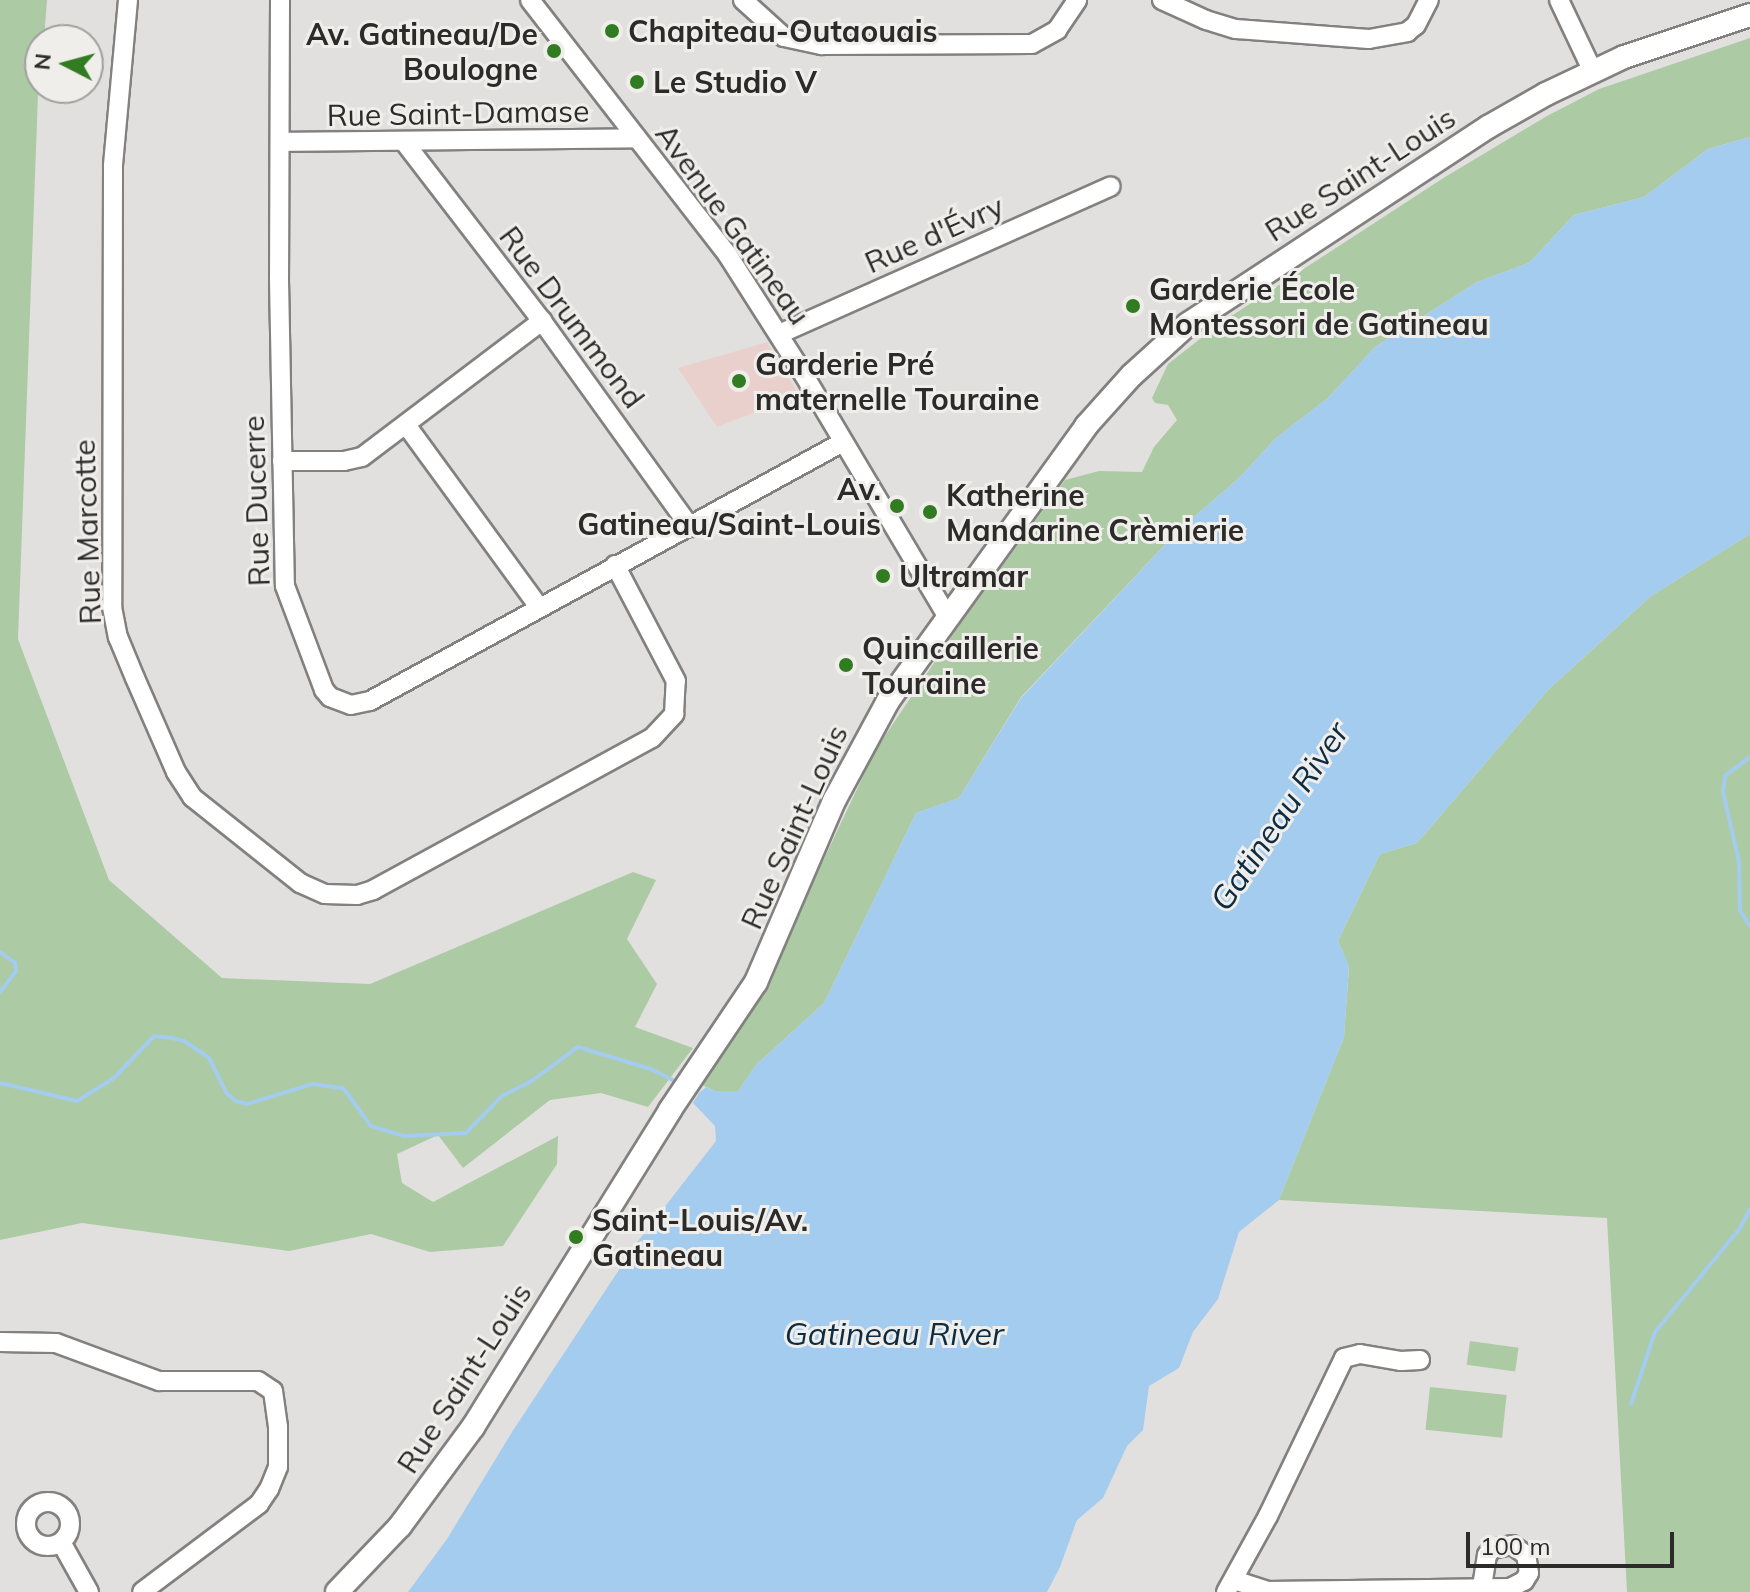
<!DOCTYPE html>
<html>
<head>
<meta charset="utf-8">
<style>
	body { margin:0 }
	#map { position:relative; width:1750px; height:1592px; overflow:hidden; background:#e2e0de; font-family:Mulish,sans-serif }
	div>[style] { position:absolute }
	.education>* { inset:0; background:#ead0cd }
	.green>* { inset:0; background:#accaa4; transform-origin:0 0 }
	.water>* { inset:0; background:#a4ccee }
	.stream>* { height:4px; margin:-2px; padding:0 2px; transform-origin:2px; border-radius:2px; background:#a4ccee }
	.roads { filter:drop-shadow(2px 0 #83817f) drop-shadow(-2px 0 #83817f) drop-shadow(0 2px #83817f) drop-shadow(0 -2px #83817f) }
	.minor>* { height:18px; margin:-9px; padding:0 9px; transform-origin:9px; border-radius:9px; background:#fff }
	.minor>.ring { margin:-9px; padding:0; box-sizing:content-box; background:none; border:18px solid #fff; border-radius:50% }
	.major>* { height:22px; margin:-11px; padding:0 11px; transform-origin:11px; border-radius:11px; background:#fff }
	.dots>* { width:22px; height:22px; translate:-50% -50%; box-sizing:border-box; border:4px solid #efeeeb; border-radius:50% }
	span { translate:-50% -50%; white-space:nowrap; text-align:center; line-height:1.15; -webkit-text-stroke:6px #efeeeb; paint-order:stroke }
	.poi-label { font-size:30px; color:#2c2b2a; font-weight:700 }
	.left { translate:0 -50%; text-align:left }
	.right { translate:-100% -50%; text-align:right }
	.street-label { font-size:30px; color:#2c2b2a }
	.water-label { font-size:32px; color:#0c2c43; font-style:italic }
	.north { position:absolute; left:24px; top:24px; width:80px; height:80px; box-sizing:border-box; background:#efeeeb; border:2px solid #a1a09e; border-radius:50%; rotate:276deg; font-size:22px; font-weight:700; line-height:32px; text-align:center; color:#2c2b2a }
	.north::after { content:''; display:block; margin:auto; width:28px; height:36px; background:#317b21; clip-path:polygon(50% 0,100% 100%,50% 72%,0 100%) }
	.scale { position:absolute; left:1466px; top:1532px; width:208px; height:36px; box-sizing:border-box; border:4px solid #2c2b2a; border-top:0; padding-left:10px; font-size:24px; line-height:28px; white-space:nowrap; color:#2c2b2a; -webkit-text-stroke:6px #efeeeb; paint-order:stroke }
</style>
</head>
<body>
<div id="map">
	<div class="education">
		<i style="clip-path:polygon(767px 342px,799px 395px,717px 427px,678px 368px)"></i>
	</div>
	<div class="green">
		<i style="clip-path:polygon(0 0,47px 0,44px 40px,40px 40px,18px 639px,109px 880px,222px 978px,370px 984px,633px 872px,656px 880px,627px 939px,657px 984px,635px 1027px,693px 1048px,648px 1107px,601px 1093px,550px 1100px,463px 1168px,438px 1135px,397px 1154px,402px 1183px,433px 1202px,558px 1136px,557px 1164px,503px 1246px,430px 1252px,371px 1234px,289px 1251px,82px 1223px,0 1240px)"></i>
		<i style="clip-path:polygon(1750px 38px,1750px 137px,1708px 149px,1644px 197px,1574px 215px,1529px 263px,1477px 282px,1375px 347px,1328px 398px,1276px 438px,1240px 477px,1179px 530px,1021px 697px,959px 798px,916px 813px,824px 1003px,757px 1064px,738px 1091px,715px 1091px,698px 1083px,760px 994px,876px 749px,961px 623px,1065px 480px,1099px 471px,1142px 472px,1154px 447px,1177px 420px,1168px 405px,1155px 403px,1152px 398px,1168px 364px,1219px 324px,1445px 177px,1547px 116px,1599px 89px)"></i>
		<i style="clip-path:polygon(1750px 534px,1750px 1592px,1627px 1592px,1607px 1218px,1279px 1200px,1344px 1037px,1349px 967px,1338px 941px,1380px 854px,1417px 843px,1548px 690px,1651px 596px)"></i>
		<i style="left:1470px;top:1341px;width:49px;height:24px;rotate:8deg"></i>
		<i style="left:1430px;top:1387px;width:77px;height:43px;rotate:6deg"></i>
	</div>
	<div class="water">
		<i style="clip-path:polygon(1750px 137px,1750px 534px,1651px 596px,1548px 690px,1417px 843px,1380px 854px,1338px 941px,1349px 966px,1344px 1037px,1279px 1200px,1239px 1232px,1218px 1299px,1193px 1332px,1179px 1368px,1149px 1386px,1143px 1430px,1127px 1446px,1103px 1498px,1077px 1520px,1060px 1567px,1047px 1592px,408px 1592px,447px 1539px,512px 1432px,638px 1241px,716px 1141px,715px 1126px,693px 1103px,699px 1093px,706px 1087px,715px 1091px,738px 1091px,757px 1064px,824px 1003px,916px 813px,959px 798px,1021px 698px,1179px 530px,1240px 477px,1276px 438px,1328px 398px,1375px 347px,1477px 282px,1529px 263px,1574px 215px,1644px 197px,1708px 149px)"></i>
	</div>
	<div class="stream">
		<i style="left:1750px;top:757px;width:31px;rotate:143deg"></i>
		<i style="left:1725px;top:776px;width:16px;rotate:97deg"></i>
		<i style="left:1723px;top:792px;width:72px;rotate:77.1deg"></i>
		<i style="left:1739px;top:862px;width:49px;rotate:88.8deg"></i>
		<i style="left:1740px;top:911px;width:18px;rotate:56deg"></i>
		<i style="left:0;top:952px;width:19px;rotate:36deg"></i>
		<i style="left:15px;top:963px;width:8px;rotate:83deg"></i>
		<i style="left:16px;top:971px;width:26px;rotate:127deg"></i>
		<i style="left:0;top:1083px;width:79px;rotate:13.2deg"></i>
		<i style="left:77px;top:1101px;width:44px;rotate:-31.9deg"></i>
		<i style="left:114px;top:1078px;width:58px;rotate:-46.4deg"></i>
		<i style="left:154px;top:1036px;width:18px;rotate:6deg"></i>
		<i style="left:172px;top:1038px;width:12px;rotate:14deg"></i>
		<i style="left:184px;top:1041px;width:30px;rotate:34deg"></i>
		<i style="left:209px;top:1058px;width:40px;rotate:63.4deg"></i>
		<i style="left:227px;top:1094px;width:11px;rotate:38deg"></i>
		<i style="left:236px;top:1101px;width:11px;rotate:15deg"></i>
		<i style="left:247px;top:1104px;width:69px;rotate:-16.9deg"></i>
		<i style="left:313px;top:1084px;width:30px;rotate:8deg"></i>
		<i style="left:343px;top:1088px;width:47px;rotate:53.6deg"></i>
		<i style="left:371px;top:1126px;width:34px;rotate:17deg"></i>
		<i style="left:404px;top:1136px;width:62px;rotate:-2.8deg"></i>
		<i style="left:466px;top:1133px;width:52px;rotate:-45.8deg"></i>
		<i style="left:502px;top:1096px;width:35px;rotate:-27deg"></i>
		<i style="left:533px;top:1080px;width:56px;rotate:-36.3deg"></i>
		<i style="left:578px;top:1047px;width:76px;rotate:16.8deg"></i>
		<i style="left:651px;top:1069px;width:31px;rotate:27deg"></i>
		<i style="left:1631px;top:1404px;width:76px;rotate:-71.6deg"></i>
		<i style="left:1655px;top:1332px;width:134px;rotate:-50.7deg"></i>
		<i style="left:1740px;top:1228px;width:21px;rotate:-62deg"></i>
	</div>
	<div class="roads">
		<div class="minor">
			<i style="left:128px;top:0;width:167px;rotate:95.2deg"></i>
			<i style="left:113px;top:166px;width:441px;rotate:90.1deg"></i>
			<i style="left:112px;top:607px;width:31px;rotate:79deg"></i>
			<i style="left:118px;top:637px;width:44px;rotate:67.5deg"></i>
			<i style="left:135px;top:678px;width:103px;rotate:66.4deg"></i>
			<i style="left:176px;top:772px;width:30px;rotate:57deg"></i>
			<i style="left:192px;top:797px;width:138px;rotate:38.5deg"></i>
			<i style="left:300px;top:883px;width:27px;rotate:24deg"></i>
			<i style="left:325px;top:894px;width:32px;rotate:2deg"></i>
			<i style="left:357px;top:895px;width:17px;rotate:-17deg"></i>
			<i style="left:373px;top:890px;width:318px;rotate:-28.6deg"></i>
			<i style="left:652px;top:738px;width:33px;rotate:-47deg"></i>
			<i style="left:674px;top:714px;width:33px;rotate:-87deg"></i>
			<i style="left:676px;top:681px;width:131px;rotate:-117.7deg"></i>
			<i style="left:280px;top:0;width:280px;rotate:90.2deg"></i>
			<i style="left:279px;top:280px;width:306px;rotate:88.9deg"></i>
			<i style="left:285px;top:586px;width:111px;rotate:69.4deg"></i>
			<i style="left:324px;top:690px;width:9px;rotate:49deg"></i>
			<i style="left:330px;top:697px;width:22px;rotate:21deg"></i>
			<i style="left:351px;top:705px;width:19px;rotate:-12deg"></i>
			<i style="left:370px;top:701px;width:539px;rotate:-28.7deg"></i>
			<i style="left:530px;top:0;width:321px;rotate:52.2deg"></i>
			<i style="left:727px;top:254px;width:143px;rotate:57.5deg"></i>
			<i style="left:804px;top:375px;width:280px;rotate:59.3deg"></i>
			<i style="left:743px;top:0;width:55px;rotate:42.1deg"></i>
			<i style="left:784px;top:37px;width:39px;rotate:12deg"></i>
			<i style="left:822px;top:45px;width:210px;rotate:-0.3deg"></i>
			<i style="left:1032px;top:44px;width:29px;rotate:-29deg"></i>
			<i style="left:1057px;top:30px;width:36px;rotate:-56deg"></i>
			<i style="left:1162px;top:0;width:48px;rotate:24.4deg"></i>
			<i style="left:1206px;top:20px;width:31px;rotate:17deg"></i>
			<i style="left:1236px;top:29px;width:133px;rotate:4.3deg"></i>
			<i style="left:1369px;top:39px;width:39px;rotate:-10deg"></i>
			<i style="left:1407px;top:32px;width:11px;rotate:-38deg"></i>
			<i style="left:1416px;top:25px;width:28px;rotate:-63deg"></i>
			<i style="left:1559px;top:0;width:80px;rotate:64.7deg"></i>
			<i style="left:280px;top:142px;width:357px;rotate:-0.6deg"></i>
			<i style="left:405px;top:143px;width:225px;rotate:52.4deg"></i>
			<i style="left:542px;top:321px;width:254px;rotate:54.3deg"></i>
			<i style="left:779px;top:334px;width:363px;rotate:-24deg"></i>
			<i style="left:407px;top:426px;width:224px;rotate:53.9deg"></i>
			<i style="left:282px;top:461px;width:62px"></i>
			<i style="left:344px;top:461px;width:18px;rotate:-13deg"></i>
			<i style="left:362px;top:457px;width:226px;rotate:-37.1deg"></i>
			<i style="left:0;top:1342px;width:56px;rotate:1deg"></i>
			<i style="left:56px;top:1343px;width:110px;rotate:20.3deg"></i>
			<i style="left:159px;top:1381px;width:99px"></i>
			<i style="left:258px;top:1381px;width:18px;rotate:34deg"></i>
			<i style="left:273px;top:1391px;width:36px;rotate:82deg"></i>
			<i style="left:278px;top:1427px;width:40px;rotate:90deg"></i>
			<i style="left:278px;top:1467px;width:24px;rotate:112deg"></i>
			<i style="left:269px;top:1489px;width:18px;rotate:124deg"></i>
			<i style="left:259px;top:1504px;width:146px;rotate:143.1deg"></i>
			<i class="ring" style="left:26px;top:1502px;width:26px;height:26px"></i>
			<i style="left:61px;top:1542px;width:57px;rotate:60.8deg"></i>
			<i style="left:1234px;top:1580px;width:35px;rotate:18deg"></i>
			<i style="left:1267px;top:1591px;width:243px;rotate:-0.7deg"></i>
			<i style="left:1510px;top:1588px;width:16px;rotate:-27deg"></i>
			<i style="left:1524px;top:1581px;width:9px;rotate:-58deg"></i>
			<i style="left:1529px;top:1573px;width:18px;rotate:-99deg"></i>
			<i style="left:1526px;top:1555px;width:17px;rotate:-144deg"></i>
			<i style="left:1512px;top:1545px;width:20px;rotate:169deg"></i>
			<i style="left:1492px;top:1549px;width:8px;rotate:130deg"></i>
			<i style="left:1487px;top:1555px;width:33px;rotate:99deg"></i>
			<i style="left:1226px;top:1592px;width:87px;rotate:-61.1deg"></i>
			<i style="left:1268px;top:1516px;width:175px;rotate:-64.3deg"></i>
			<i style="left:1344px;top:1358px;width:16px;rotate:-14deg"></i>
			<i style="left:1360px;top:1354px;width:42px;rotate:9.7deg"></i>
			<i style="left:1401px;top:1361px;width:19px;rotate:-3deg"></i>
		</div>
		<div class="major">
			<i style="left:337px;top:1592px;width:91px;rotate:-46.3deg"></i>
			<i style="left:400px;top:1526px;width:123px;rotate:-53.6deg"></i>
			<i style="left:473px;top:1427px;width:373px;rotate:-58.1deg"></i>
			<i style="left:670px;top:1110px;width:154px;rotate:-56.1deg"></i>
			<i style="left:756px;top:982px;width:199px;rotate:-66.7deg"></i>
			<i style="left:835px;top:799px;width:111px;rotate:-61.6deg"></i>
			<i style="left:888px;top:701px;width:339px;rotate:-54.2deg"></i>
			<i style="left:1086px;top:426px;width:69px;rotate:-48deg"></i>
			<i style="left:1132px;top:375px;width:76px;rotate:-42.3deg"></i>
			<i style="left:1188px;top:324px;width:359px;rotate:-33.3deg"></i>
			<i style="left:1488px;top:127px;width:67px;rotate:-29.6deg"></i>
			<i style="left:1546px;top:94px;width:86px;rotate:-25.4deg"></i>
			<i style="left:1624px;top:57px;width:133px;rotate:-18.4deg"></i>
		</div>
	</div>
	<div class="dots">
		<i style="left:612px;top:31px;background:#317b21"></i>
		<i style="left:554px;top:51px;background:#317b21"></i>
		<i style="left:637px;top:82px;background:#317b21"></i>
		<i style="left:1133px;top:306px;background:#317b21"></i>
		<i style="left:739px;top:381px;background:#317b21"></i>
		<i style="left:897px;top:506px;background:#317b21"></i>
		<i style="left:930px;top:512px;background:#317b21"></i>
		<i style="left:883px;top:576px;background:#317b21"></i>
		<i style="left:846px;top:665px;background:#317b21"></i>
		<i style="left:576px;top:1237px;background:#317b21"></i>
	</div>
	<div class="poi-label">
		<span class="left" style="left:628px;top:31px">Chapiteau-Outaouais</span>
		<span class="right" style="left:538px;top:51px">Av. Gatineau/De<br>Boulogne</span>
		<span class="left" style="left:653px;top:82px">Le Studio V</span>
		<span class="left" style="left:1149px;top:306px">Garderie École<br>Montessori de Gatineau</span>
		<span class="left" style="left:755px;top:381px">Garderie Pré<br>maternelle Touraine</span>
		<span class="right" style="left:881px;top:506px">Av.<br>Gatineau/Saint-Louis</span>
		<span class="left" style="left:946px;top:512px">Katherine<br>Mandarine Crèmierie</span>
		<span class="left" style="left:899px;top:576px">Ultramar</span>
		<span class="left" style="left:862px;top:665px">Quincaillerie<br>Touraine</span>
		<span class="left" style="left:592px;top:1237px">Saint-Louis/Av.<br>Gatineau</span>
	</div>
	<div class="street-label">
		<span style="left:458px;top:113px;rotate:-1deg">Rue Saint-Damase</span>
		<span style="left:1360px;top:174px;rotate:-33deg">Rue Saint-Louis</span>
		<span style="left:733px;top:224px;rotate:54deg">Avenue Gatineau</span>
		<span style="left:934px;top:234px;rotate:-24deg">Rue d'Évry</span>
		<span style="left:572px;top:317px;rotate:53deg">Rue Drummond</span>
		<span style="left:256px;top:501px;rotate:-92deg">Rue Ducerre</span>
		<span style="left:87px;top:532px;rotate:-92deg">Rue Marcotte</span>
		<span style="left:794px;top:827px;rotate:-66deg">Rue Saint-Louis</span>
		<span style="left:464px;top:1378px;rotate:-57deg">Rue Saint-Louis</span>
	</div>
	<div class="water-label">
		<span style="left:1279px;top:816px;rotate:-56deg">Gatineau River</span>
		<span style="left:894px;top:1333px">Gatineau River</span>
	</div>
	<div class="north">N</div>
	<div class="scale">100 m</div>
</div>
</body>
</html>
